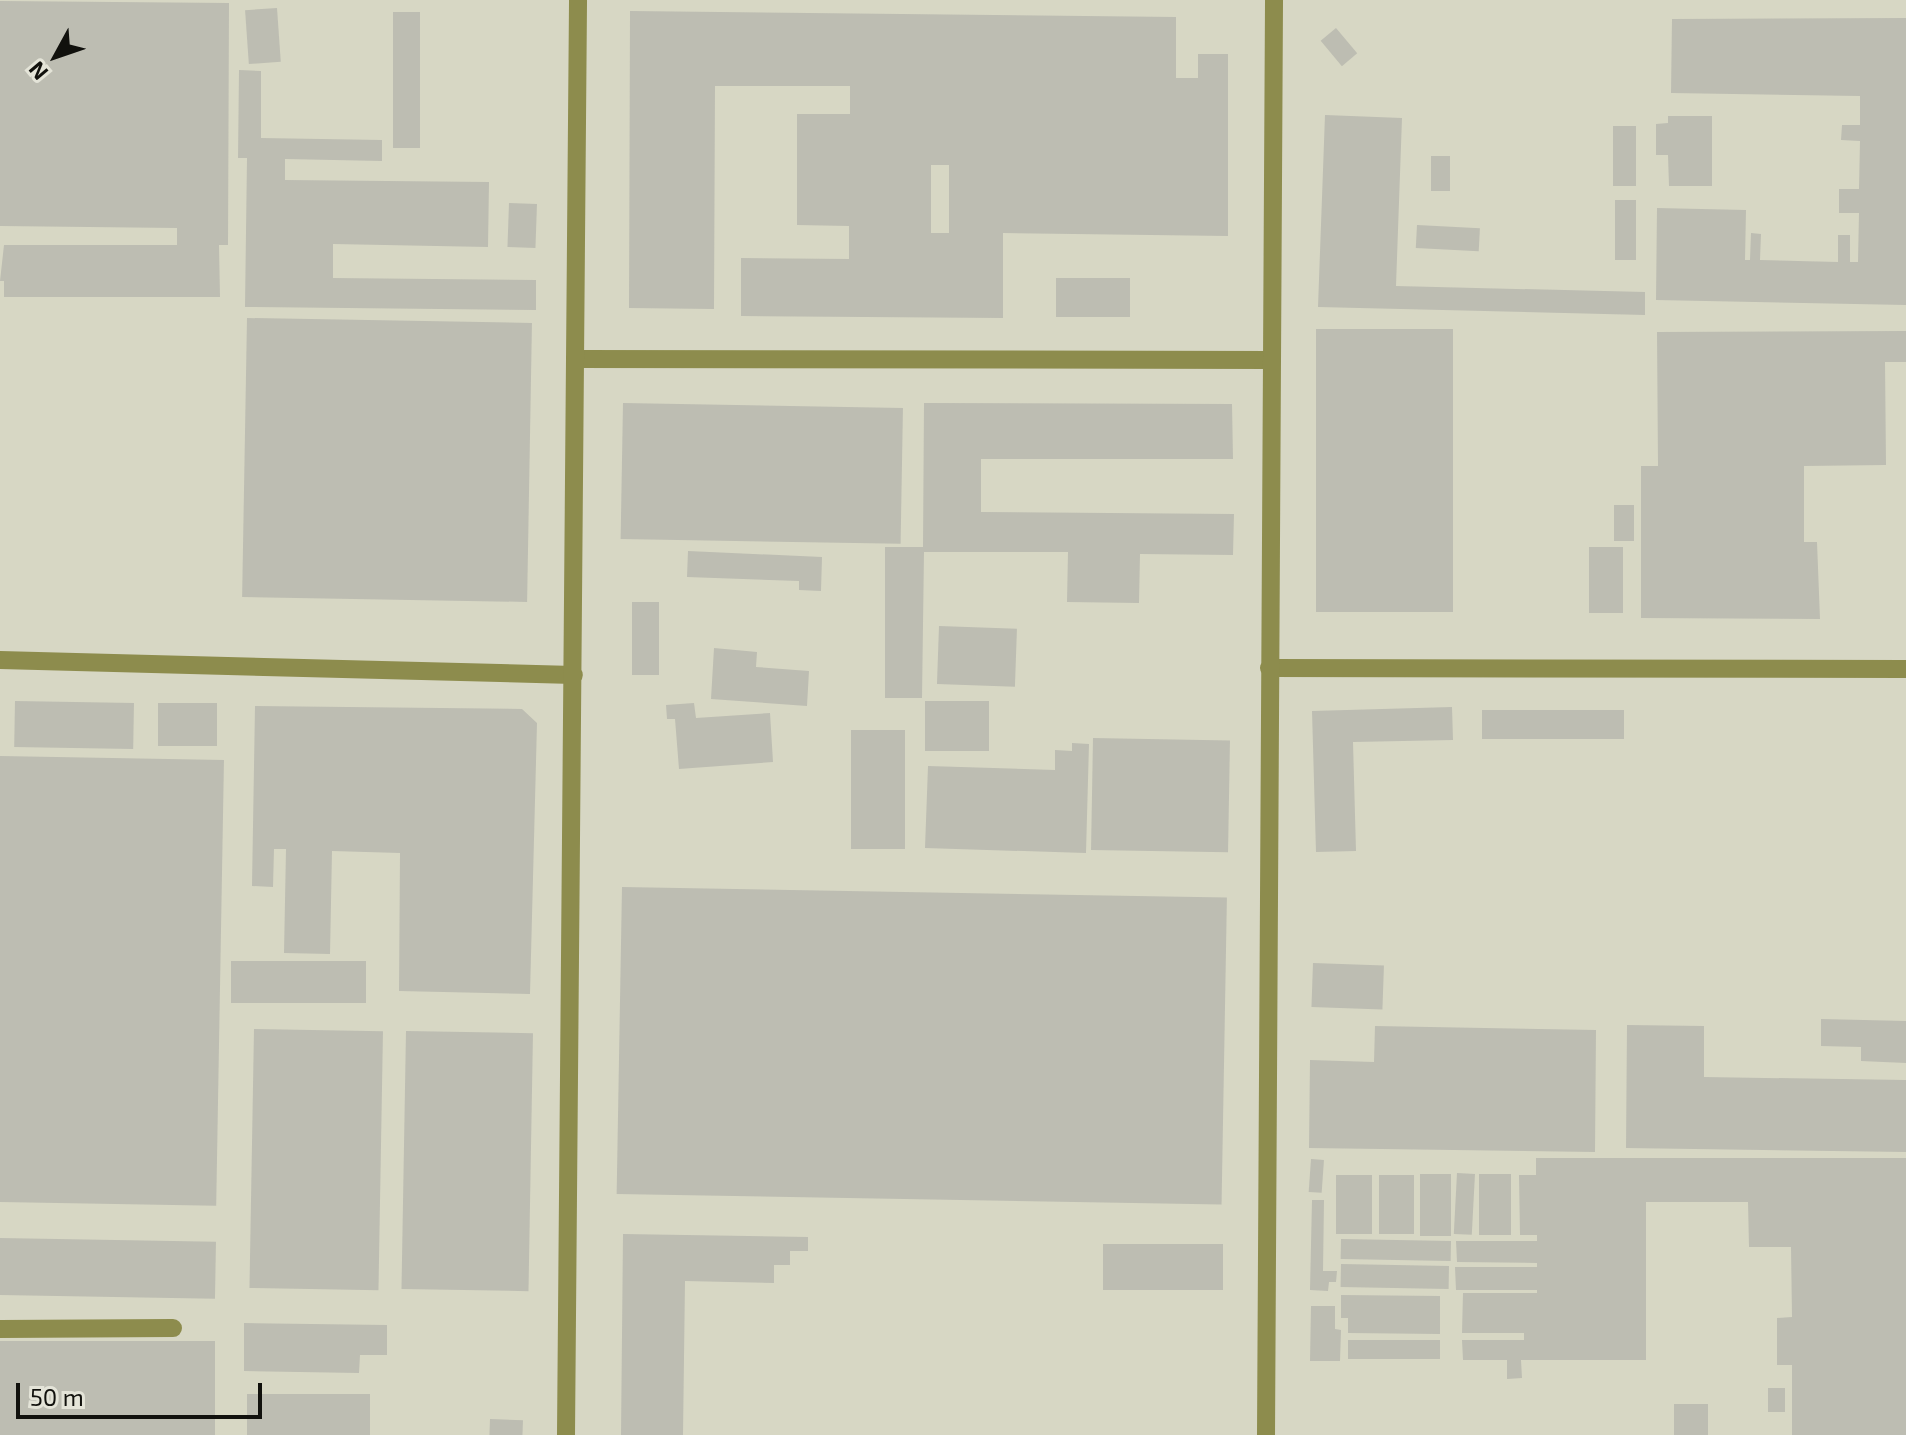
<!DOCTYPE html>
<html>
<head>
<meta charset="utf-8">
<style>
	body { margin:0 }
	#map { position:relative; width:1906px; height:1435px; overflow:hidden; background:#e4e4d8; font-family:"Exo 2",sans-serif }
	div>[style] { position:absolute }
	.built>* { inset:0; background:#d7d7c4; transform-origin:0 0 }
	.building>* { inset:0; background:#bdbdb2; transform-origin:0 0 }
	.service>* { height:18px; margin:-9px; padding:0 9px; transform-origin:9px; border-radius:9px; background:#8d8c4d }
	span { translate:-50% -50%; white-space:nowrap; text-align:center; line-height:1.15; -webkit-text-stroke:7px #e4e4d8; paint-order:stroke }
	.north { position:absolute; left:16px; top:16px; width:80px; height:80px; -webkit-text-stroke:6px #e4e4d8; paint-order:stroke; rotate:230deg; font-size:22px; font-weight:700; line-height:32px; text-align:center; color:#11110d }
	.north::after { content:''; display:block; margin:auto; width:28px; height:36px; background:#11110d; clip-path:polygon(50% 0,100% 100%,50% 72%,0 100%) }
	.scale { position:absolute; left:16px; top:1383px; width:246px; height:36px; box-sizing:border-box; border:4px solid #11110d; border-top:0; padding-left:10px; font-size:24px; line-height:28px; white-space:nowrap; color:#11110d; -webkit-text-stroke:6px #e4e4d8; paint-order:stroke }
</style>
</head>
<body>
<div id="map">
	<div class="built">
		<i style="left:0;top:0;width:1906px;height:1435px"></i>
	</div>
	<div class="building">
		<i style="clip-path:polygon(0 1px,229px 3px,228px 245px,219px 245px,220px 297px,4px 297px,4px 281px,0 281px,4px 245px,177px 245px,177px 228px,0 226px)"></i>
		<i style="left:277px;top:8px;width:54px;height:32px;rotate:86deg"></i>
		<i style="clip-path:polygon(evenodd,630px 11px,1176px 17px,1176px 78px,1198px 78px,1198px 54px,1228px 54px,1228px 236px,1003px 233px,1003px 318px,741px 316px,741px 258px,849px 259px,849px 226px,797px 225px,797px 114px,850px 114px,850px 86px,715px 86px,714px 309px,629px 308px,630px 11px,931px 165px,949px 165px,949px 233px,931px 233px,931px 165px)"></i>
		<i style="left:393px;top:12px;width:27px;height:136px"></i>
		<i style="clip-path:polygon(1906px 18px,1906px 305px,1656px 300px,1657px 208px,1746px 210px,1745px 260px,1750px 260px,1751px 233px,1761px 234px,1760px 260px,1838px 262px,1838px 235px,1850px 235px,1850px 262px,1858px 262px,1859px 213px,1839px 213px,1839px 189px,1859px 189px,1860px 141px,1841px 140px,1842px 125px,1860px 125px,1860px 96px,1671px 93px,1672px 19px)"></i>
		<i style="left:1336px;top:28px;width:33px;height:20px;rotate:50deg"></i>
		<i style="clip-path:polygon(239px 70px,261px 71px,261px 138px,382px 140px,382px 161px,285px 159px,285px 180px,489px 182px,488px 247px,333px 244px,333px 278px,536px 280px,536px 310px,245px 307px,247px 158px,238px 158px)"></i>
		<i style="clip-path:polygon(1325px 115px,1402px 118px,1396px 286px,1645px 292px,1645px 315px,1318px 307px)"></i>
		<i style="clip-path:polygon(1668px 116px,1712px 116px,1712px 186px,1669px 186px,1668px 155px,1656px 155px,1656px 124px,1668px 123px)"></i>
		<i style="left:1613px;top:126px;width:23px;height:60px"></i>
		<i style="left:1431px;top:156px;width:19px;height:35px"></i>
		<i style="left:1615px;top:200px;width:21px;height:60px"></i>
		<i style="left:509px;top:203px;width:28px;height:44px;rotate:2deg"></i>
		<i style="left:1417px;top:225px;width:63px;height:23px;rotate:3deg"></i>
		<i style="left:1056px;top:278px;width:74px;height:39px"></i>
		<i style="left:247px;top:318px;width:285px;height:279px;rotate:1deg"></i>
		<i style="left:1316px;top:329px;width:137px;height:283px"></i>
		<i style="clip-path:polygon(1906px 331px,1906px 362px,1885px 362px,1886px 465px,1804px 466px,1804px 542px,1817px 542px,1820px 619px,1641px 618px,1641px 466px,1658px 466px,1657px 332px)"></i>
		<i style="left:623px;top:403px;width:280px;height:136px;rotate:1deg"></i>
		<i style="clip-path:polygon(924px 403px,1232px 404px,1233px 459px,981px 459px,981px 512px,1234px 514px,1233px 555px,1140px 554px,1139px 603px,1067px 602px,1068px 552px,924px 552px,922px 698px,885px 698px,885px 547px,923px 547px)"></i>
		<i style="left:1614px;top:505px;width:20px;height:36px"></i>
		<i style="left:1589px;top:547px;width:34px;height:66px"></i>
		<i style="clip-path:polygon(688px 551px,822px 557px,821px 591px,799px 590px,799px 581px,687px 577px)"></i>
		<i style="left:632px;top:602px;width:27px;height:73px"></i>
		<i style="left:939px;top:626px;width:78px;height:58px;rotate:2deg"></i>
		<i style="clip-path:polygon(714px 648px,757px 652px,756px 667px,809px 671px,807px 706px,711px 699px)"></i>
		<i style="left:15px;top:701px;width:119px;height:46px;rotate:1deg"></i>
		<i style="left:925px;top:701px;width:64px;height:50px"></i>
		<i style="left:158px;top:703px;width:59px;height:43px"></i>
		<i style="clip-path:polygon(694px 703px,696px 718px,770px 713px,773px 762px,679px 769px,675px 719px,667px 719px,666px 705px)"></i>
		<i style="clip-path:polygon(255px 706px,522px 709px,537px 723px,530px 994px,399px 991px,400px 853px,332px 851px,330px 954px,284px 953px,286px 849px,274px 849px,273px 887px,252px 886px)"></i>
		<i style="clip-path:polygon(1452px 707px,1453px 740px,1353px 742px,1356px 851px,1316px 852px,1312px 711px)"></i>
		<i style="left:1482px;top:710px;width:142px;height:29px"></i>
		<i style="left:851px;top:730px;width:54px;height:119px"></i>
		<i style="left:1093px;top:738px;width:137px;height:112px;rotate:1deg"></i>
		<i style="clip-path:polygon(1072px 743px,1089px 744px,1086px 853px,925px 848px,928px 766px,1055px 770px,1055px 750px,1072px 751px)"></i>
		<i style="left:0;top:756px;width:224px;height:446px;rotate:1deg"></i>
		<i style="left:622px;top:887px;width:605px;height:307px;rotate:1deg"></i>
		<i style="left:231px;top:961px;width:135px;height:42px"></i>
		<i style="left:1313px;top:963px;width:71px;height:44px;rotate:2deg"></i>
		<i style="clip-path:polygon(1821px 1019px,1906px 1021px,1906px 1063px,1861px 1061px,1861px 1047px,1821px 1046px)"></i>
		<i style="clip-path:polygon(1627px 1025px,1704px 1026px,1704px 1077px,1906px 1080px,1906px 1152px,1626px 1148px)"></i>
		<i style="clip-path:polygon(1375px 1026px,1596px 1030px,1595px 1152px,1309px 1148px,1310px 1060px,1374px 1062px)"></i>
		<i style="left:254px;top:1029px;width:129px;height:259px;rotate:1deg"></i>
		<i style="left:406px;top:1031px;width:127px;height:258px;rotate:1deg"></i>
		<i style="clip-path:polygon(1536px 1158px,1906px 1158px,1906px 1435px,1792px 1435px,1792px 1365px,1777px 1365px,1777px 1318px,1792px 1317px,1791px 1247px,1749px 1247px,1748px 1202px,1646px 1202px,1646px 1360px,1521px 1360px,1522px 1378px,1507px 1379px,1507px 1360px,1463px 1360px,1462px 1340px,1524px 1340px,1524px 1333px,1462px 1333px,1463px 1293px,1537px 1293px,1537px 1290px,1456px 1290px,1455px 1267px,1537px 1267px,1537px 1263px,1457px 1262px,1456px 1241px,1537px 1241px,1537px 1235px,1520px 1235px,1519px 1175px,1536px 1175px)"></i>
		<i style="left:1311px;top:1159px;width:13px;height:33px;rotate:4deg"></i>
		<i style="left:1457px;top:1173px;width:18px;height:61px;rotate:3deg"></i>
		<i style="left:1451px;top:1174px;width:62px;height:31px;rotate:90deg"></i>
		<i style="left:1479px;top:1174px;width:32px;height:61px"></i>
		<i style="left:1336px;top:1175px;width:36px;height:59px"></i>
		<i style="left:1414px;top:1175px;width:59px;height:35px;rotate:90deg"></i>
		<i style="clip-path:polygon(1312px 1200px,1324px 1200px,1323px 1271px,1337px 1271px,1336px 1282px,1329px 1282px,1328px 1291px,1310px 1290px)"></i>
		<i style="clip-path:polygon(623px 1234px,808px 1237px,808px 1251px,790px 1251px,790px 1265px,774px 1265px,774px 1283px,685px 1281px,683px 1435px,621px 1435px)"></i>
		<i style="left:0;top:1238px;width:216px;height:57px;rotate:1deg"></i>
		<i style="left:1341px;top:1239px;width:110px;height:20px;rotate:1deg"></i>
		<i style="left:1103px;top:1244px;width:120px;height:46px"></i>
		<i style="left:1341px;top:1264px;width:108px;height:23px;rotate:1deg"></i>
		<i style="clip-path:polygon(1341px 1295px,1440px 1296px,1440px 1334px,1348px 1333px,1348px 1318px,1341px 1318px)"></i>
		<i style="clip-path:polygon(1311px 1306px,1335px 1306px,1335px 1329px,1341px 1330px,1340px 1361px,1310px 1361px)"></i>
		<i style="clip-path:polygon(244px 1323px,387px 1325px,387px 1355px,360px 1355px,359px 1373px,244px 1371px)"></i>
		<i style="left:1440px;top:1340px;width:19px;height:92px;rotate:90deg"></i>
		<i style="left:0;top:1341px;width:215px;height:94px"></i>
		<i style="left:1768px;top:1388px;width:17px;height:24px"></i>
		<i style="left:247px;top:1394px;width:123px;height:41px"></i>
		<i style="left:1674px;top:1404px;width:34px;height:31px"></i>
		<i style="left:490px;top:1419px;width:33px;height:16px;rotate:2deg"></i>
	</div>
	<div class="service">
		<i style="left:575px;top:359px;width:697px;rotate:0.08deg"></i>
		<i style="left:0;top:660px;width:574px;rotate:1.5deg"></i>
		<i style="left:1269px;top:668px;width:637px;rotate:0.09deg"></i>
		<i style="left:0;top:1329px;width:173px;rotate:-0.3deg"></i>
		<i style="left:566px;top:1435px;width:1435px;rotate:-89.52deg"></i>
		<i style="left:1266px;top:1435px;width:1435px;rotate:-89.68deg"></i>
	</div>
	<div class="north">N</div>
	<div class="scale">50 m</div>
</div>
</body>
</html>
